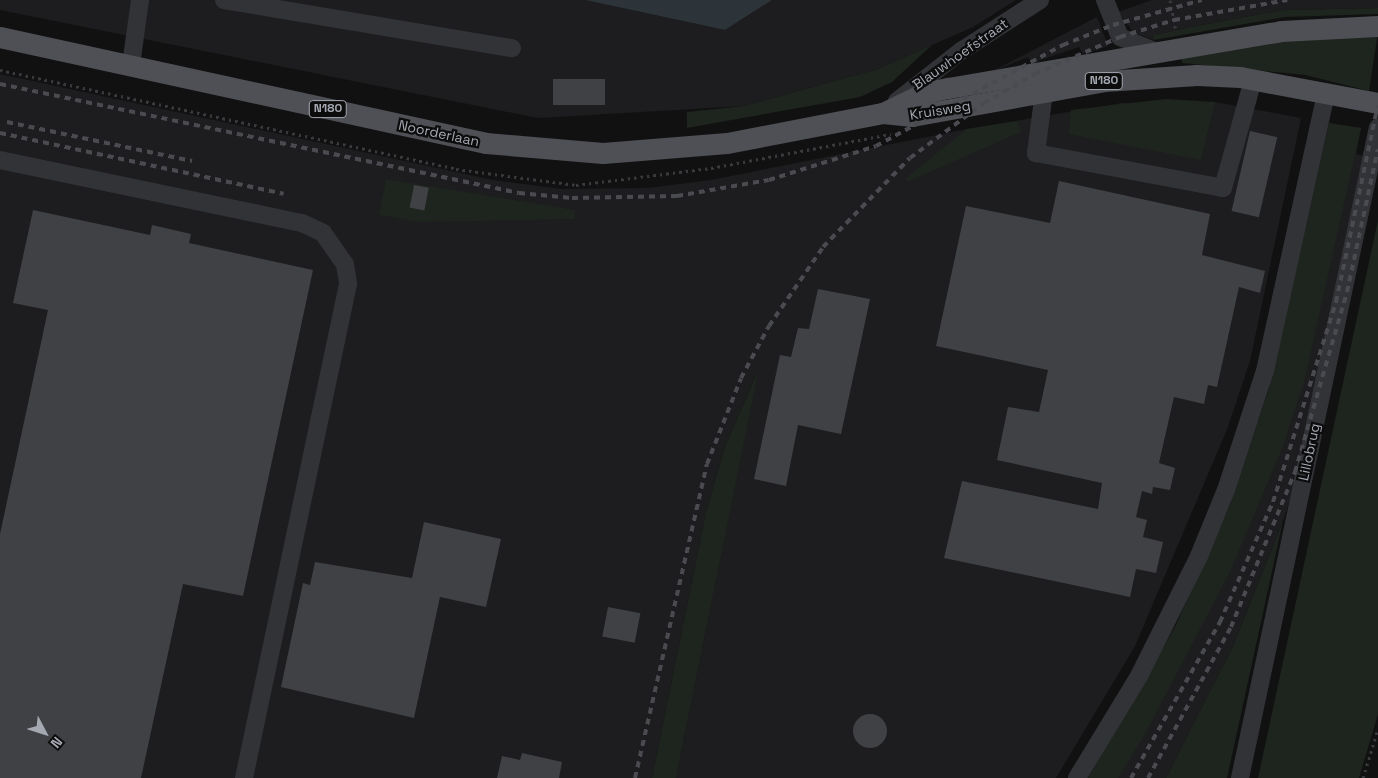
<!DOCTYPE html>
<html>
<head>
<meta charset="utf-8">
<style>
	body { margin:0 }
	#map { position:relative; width:1378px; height:778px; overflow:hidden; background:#111112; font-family:"Space Grotesk",sans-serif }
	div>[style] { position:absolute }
	.built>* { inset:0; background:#1d1d1f }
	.green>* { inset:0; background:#1e241e }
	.water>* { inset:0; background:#2c3339 }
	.building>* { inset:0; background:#404145; transform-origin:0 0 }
	.round { border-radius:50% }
	.path>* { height:3px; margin-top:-1.5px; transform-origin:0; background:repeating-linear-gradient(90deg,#383a3e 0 2.5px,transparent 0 6.5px) }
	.minor>* { height:18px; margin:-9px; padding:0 9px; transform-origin:9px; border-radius:9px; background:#323337 }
	.major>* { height:21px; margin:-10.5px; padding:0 10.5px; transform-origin:10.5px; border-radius:10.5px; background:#4f5055 }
	.rail>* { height:4px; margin-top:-2px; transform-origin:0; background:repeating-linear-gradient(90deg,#4a4b50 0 6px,transparent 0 11px) }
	span { translate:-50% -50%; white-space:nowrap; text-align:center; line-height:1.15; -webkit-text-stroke:4.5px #0c0c0d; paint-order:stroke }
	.shield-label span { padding:1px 4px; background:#0c0c0d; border:1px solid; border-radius:4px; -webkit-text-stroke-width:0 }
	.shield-label { font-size:12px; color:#a4a8b1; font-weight:700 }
	.street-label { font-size:14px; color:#a4a8b1 }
	.north { position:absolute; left:20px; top:708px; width:50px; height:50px; -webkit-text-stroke:4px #0c0c0d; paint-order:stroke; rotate:130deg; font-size:14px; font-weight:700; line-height:20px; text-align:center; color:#a4a8b1 }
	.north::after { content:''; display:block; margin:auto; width:18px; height:22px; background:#a4a8b1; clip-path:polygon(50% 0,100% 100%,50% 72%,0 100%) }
</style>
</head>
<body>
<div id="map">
	<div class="built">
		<i style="clip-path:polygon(0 0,585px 0,725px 30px,772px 0,1016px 0,973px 27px,878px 69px,744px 106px,538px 118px,0 10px)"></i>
		<i style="clip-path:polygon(1152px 0,1378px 0,1378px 8px,1283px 10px,1196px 26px,1154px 35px,1154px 40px,1134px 33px,1118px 12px)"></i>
		<i style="clip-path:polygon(1097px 17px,1108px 46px,1083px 54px,1079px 47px,1032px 63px,1028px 57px,989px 73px)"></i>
		<i style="clip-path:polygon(0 74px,493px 180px,562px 189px,648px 188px,711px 180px,967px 129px,1122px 103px,1215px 102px,1301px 118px,1250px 361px,1228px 427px,1135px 646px,1056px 778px,676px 778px,758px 370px,724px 449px,706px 512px,652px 778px,0 778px)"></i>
		<i style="clip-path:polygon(1329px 123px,1361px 128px,1356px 154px,1378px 159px,1326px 395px,1283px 521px,1234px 644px,1166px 778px,1088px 778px,1175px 627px,1230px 505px,1269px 389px)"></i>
	</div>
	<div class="green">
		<i style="clip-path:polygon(1378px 8px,1378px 14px,1285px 17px,1154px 40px,1154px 35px,1196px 26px,1283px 10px)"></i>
		<i style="clip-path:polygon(1378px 32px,1369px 91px,1305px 75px,1182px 63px,1181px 57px,1237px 45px)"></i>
		<i style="clip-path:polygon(932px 45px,892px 82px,860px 97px,687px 128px,687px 112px,744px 106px,878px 69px)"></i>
		<i style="clip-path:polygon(1166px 99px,1215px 102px,1201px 160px,1069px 134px,1071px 110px)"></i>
		<i style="clip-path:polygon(1018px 121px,1021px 132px,907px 182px,906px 178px,967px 129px)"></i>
		<i style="clip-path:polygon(1329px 123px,1361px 128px,1305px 378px,1283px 446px,1230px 572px,1144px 736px,1118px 778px,1088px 778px,1175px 627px,1230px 505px,1269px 389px)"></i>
		<i style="clip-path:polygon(386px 179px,575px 210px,574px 219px,419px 222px,379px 215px)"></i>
		<i style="clip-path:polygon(1378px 220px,1378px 714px,1359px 778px,1258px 778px)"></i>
		<i style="clip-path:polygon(759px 368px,676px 778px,652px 778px,706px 512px,724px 449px)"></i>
		<i style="clip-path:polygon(1283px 521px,1227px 778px,1166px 778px,1234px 644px)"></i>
	</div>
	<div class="water">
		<i style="clip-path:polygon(585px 0,772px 0,725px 30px)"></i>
	</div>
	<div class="building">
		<i style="left:605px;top:79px;width:26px;height:52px;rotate:90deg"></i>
		<i style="left:1250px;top:131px;width:28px;height:82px;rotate:13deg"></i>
		<i style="clip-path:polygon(1059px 181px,1210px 214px,1202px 255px,1265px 271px,1260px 293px,1239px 287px,1217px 387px,1208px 385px,1204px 404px,1174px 397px,1159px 463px,1175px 468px,1170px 490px,1153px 487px,1152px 494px,1142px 491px,1136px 517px,1147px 520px,1143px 537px,1163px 542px,1156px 573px,1136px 569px,1130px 597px,944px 558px,962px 481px,1098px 509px,1102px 483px,997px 460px,1008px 407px,1039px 412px,1048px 370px,936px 346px,966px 206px,1050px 223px)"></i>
		<i style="left:414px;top:185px;width:15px;height:23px;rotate:11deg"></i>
		<i style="clip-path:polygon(33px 210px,150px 235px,152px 225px,191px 234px,189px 243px,313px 270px,243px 596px,183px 584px,141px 778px,0 778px,0 534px,48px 310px,13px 303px)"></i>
		<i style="clip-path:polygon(818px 289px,870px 299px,841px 434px,798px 425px,786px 486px,754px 479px,780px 355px,791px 357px,798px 328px,809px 329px)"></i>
		<i style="clip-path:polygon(424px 522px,501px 539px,486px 607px,440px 597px,414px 718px,281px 687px,303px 583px,310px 585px,315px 562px,412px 578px)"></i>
		<i style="left:608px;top:607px;width:33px;height:30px;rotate:11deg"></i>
		<i class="round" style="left:853px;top:714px;width:34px;height:34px"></i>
		<i style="clip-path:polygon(522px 753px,562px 762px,559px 778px,497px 778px,502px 756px,520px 760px)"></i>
	</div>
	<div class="path">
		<i style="left:1170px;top:0;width:32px;rotate:79deg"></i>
		<i style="left:0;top:70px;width:467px;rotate:12.2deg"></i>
		<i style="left:456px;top:169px;width:121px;rotate:7.6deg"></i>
		<i style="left:576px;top:185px;width:136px;rotate:-7.2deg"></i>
		<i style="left:711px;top:168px;width:183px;rotate:-10.7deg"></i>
		<i style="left:1363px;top:778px;width:51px;rotate:-73deg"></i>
	</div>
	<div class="minor">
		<i style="left:224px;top:0;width:292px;rotate:9.5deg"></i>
		<i style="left:1105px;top:0;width:40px;rotate:68deg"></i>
		<i style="left:1120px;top:37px;width:40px;rotate:22deg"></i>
		<i style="left:131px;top:65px;width:66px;rotate:-82.1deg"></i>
		<i style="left:1044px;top:92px;width:62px;rotate:97.5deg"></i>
		<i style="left:1036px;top:153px;width:190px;rotate:10.6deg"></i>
		<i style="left:1223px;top:188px;width:112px;rotate:-74.5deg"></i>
		<i style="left:897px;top:101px;width:81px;rotate:-38deg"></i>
		<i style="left:961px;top:51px;width:94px;rotate:-32.8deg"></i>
		<i style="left:0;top:160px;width:309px;rotate:11.8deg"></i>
		<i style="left:302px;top:223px;width:23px;rotate:25deg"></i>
		<i style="left:323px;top:233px;width:38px;rotate:55deg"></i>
		<i style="left:345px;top:264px;width:20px;rotate:81deg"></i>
		<i style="left:348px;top:284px;width:505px;rotate:101.89deg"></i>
		<i style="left:1077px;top:778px;width:119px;rotate:-58.7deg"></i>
		<i style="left:1139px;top:676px;width:134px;rotate:-63.4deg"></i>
		<i style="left:1199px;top:556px;width:71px;rotate:-67.8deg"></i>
		<i style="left:1226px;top:490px;width:125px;rotate:-71.9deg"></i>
		<i style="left:1265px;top:371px;width:285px;rotate:-77.6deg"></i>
		<i style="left:1240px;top:778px;width:665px;rotate:-78.03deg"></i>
	</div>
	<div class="major">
		<i style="left:0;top:37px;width:497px;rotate:12.3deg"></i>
		<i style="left:486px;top:143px;width:117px;rotate:4.9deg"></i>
		<i style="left:603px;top:153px;width:124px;rotate:-4.6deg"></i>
		<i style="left:727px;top:143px;width:159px;rotate:-10.9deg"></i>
		<i style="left:883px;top:113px;width:46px;rotate:-26deg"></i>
		<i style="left:924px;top:93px;width:25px;rotate:-12deg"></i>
		<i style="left:948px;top:88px;width:338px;rotate:-9.7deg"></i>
		<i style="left:1281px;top:31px;width:97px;rotate:-3deg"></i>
		<i style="left:883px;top:113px;width:29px;rotate:6deg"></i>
		<i style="left:912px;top:116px;width:195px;rotate:-10.3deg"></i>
		<i style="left:1104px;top:81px;width:93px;rotate:-3.7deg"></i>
		<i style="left:1197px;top:75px;width:43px;rotate:2.7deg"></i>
		<i style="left:1240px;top:77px;width:140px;rotate:10.7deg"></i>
	</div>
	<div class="rail">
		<i style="left:0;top:84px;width:530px;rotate:11.86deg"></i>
		<i style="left:519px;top:193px;width:53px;rotate:5.4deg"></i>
		<i style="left:572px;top:198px;width:105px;rotate:-1.1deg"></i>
		<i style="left:677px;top:196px;width:93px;rotate:-9.9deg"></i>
		<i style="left:769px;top:180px;width:112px;rotate:-17.6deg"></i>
		<i style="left:876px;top:146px;width:213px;rotate:-28.4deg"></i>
		<i style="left:1063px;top:45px;width:54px;rotate:-21.8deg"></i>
		<i style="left:1113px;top:25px;width:92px;rotate:-15.7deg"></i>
		<i style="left:7px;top:122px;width:189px;rotate:11.9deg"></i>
		<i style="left:0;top:133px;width:290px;rotate:12.1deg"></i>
		<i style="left:635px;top:778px;width:322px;rotate:-77.1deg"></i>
		<i style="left:707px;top:464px;width:92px;rotate:-68.4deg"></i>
		<i style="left:741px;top:378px;width:59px;rotate:-61.7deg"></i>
		<i style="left:769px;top:326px;width:96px;rotate:-55.6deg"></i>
		<i style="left:823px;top:247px;width:124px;rotate:-45.7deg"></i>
		<i style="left:910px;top:158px;width:92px;rotate:-36.6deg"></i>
		<i style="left:984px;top:103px;width:59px;rotate:-29.6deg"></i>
		<i style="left:1035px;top:74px;width:93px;rotate:-23.5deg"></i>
		<i style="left:1120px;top:37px;width:57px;rotate:-17.5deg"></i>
		<i style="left:1174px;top:20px;width:115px;rotate:-10deg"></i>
		<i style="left:1131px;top:778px;width:180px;rotate:-60.3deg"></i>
		<i style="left:1220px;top:622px;width:131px;rotate:-66.2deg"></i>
		<i style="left:1273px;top:502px;width:210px;rotate:-72.5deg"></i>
		<i style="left:1336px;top:302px;width:201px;rotate:-78deg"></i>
		<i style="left:1148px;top:778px;width:172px;rotate:-61.2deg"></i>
		<i style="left:1231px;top:627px;width:168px;rotate:-67.6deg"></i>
		<i style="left:1295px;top:472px;width:187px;rotate:-73.9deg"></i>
		<i style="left:1347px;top:292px;width:146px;rotate:-77.8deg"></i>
	</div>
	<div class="shield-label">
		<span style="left:1104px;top:81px">N180</span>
		<span style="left:328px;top:109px">N180</span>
	</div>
	<div class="street-label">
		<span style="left:960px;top:54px;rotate:-35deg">Blauwhoefstraat</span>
		<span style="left:940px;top:110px;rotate:-9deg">Kruisweg</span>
		<span style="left:439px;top:133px;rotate:12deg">Noorderlaan</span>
		<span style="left:1309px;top:452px;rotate:-78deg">Lillobrug</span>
	</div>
	<div class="north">N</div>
</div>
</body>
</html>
